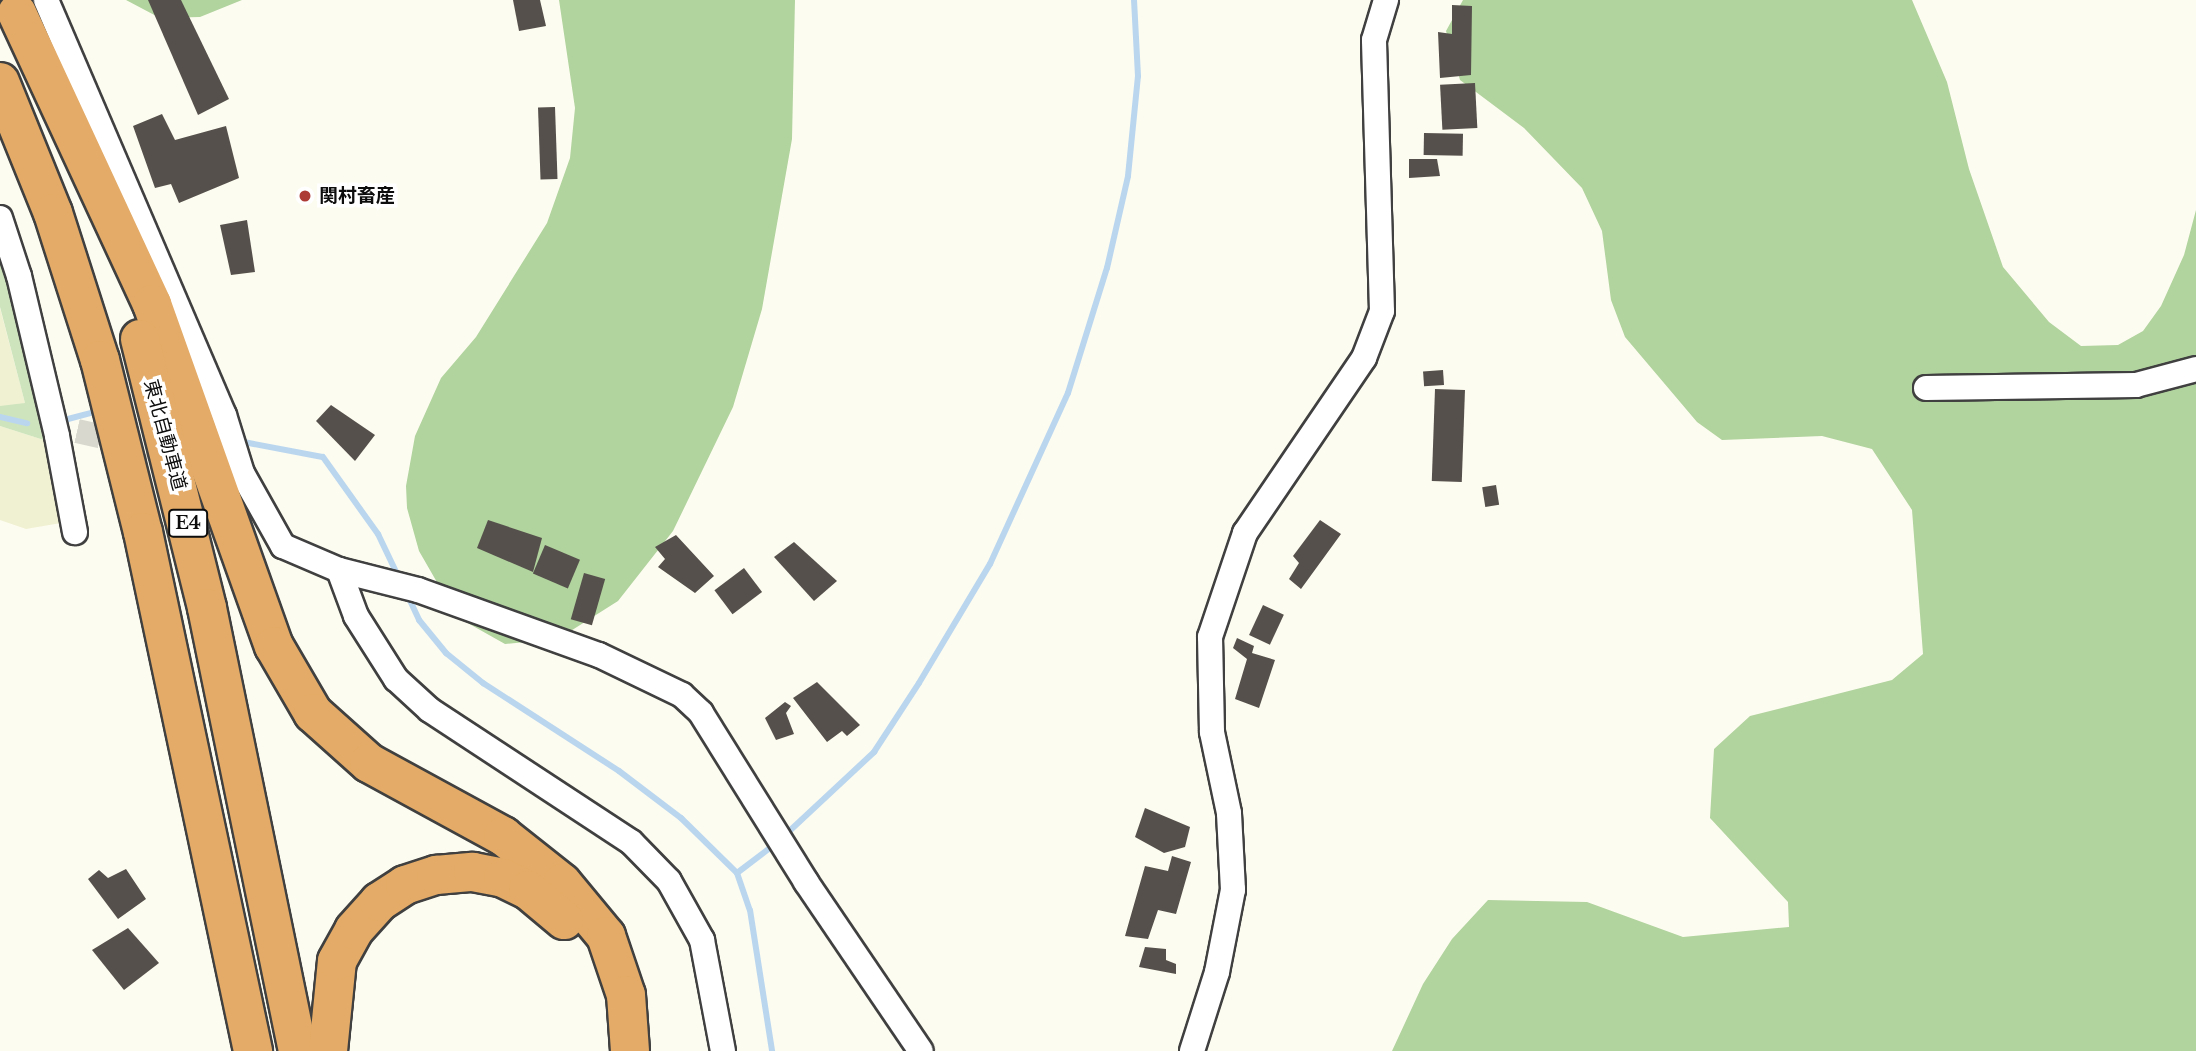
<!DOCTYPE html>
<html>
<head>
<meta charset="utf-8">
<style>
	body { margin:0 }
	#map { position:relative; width:2196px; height:1051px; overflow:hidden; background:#fdfcf0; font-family:"Libre Baskerville","Noto Sans JP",serif }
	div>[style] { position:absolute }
	.farmland>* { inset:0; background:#f0f1d2 }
	.green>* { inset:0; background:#cee4bd }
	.forest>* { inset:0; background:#b1d39e }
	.stream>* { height:6px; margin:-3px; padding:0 3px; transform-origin:3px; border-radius:3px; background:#bad6ef }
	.building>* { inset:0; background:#55504b; transform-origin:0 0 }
	.street-tunnel>* { height:24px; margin-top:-12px; transform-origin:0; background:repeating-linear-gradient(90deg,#d9d8ce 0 24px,transparent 0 36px) }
	.roads { filter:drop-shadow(2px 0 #404040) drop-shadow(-2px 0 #404040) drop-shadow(0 2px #404040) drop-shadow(0 -2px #404040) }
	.street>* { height:24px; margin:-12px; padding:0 12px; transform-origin:12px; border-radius:12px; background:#fff }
	.highway>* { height:38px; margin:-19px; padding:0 19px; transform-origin:19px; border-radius:19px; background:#e3ab67 }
	.dots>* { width:19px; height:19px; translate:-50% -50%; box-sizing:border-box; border:4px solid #fff; border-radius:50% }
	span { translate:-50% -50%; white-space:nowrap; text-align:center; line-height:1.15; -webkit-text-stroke:7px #fff; paint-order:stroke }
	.shield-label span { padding:2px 5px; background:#fff; border:2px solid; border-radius:5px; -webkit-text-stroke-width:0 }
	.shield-label { font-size:18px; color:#0d0d0d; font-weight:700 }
	.poi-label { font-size:19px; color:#0d0d0d; font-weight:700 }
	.left { translate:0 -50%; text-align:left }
	.street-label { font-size:19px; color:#0d0d0d }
</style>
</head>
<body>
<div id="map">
	<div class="farmland">
		<i style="clip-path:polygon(0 308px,25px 403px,8px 408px,0 406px)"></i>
		<i style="clip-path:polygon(0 426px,47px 441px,61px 523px,26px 529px,0 520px)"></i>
	</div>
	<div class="green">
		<i style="clip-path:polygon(0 246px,47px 441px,0 426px,0 406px,25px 403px,0 307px)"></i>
	</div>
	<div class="forest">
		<i style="clip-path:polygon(126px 0,242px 0,200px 17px,160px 18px)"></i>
		<i style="clip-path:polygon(559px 0,795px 0,792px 139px,762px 309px,733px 407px,673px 531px,618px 601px,558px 639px,505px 644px,457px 617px,419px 551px,407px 508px,406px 486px,415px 436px,441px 378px,476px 337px,547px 223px,570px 158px,575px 108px)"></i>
		<i style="clip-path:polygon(1463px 0,1912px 0,1947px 82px,1969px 169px,2003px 267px,2049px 322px,2081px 346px,2118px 345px,2143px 331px,2161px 306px,2184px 255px,2196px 210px,2196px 1051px,1392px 1051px,1423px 984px,1452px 939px,1488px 900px,1587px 902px,1683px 937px,1789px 927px,1788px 902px,1710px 818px,1714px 749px,1750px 716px,1892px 680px,1923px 654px,1912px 510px,1872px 449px,1822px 436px,1722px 440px,1697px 422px,1625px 337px,1611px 300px,1602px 231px,1582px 188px,1524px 128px,1460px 80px,1446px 31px)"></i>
	</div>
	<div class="stream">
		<i style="left:0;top:417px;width:28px;rotate:13deg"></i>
		<i style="left:68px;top:419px;width:23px;rotate:-15deg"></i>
		<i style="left:238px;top:441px;width:86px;rotate:10.7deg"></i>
		<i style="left:323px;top:457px;width:95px;rotate:54.5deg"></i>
		<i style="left:378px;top:534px;width:49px;rotate:64.5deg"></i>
		<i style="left:407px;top:594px;width:29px;rotate:65deg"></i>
		<i style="left:419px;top:620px;width:43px;rotate:50.7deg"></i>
		<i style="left:446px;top:653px;width:48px;rotate:39deg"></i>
		<i style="left:483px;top:683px;width:162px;rotate:32.9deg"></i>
		<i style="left:619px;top:771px;width:78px;rotate:37.2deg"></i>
		<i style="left:681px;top:818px;width:78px;rotate:44.5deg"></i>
		<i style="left:737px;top:873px;width:39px;rotate:71deg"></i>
		<i style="left:750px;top:910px;width:143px;rotate:81.1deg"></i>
		<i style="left:783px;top:837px;width:125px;rotate:-43deg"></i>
		<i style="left:874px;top:752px;width:82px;rotate:-56.9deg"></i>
		<i style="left:919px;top:683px;width:139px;rotate:-59.2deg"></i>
		<i style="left:990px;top:564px;width:188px;rotate:-65.5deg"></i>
		<i style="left:1068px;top:393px;width:131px;rotate:-72.7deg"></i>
		<i style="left:1107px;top:268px;width:94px;rotate:-77.1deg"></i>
		<i style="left:1128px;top:176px;width:100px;rotate:-84.3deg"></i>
		<i style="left:1138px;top:76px;width:76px;rotate:-93deg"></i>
		<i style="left:737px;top:873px;width:48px;rotate:-37.3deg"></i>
	</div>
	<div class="building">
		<i style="clip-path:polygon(148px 0,181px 0,229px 99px,198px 115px)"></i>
		<i style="clip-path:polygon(513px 0,540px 0,546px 26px,519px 31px)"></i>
		<i style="clip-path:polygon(1452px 5px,1472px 6px,1471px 75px,1440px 78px,1438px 32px,1452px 34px)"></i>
		<i style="left:1475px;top:83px;width:45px;height:35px;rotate:87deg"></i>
		<i style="left:555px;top:107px;width:72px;height:17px;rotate:88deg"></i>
		<i style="clip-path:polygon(162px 114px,175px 140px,226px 126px,239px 178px,179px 203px,171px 184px,155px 188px,133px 126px)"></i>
		<i style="left:1424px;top:133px;width:39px;height:22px;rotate:1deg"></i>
		<i style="clip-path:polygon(1409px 159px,1437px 159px,1440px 176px,1409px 178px)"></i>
		<i style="clip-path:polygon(247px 220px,255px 272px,231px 275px,220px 225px)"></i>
		<i style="left:1443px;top:370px;width:15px;height:20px;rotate:86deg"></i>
		<i style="left:1435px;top:389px;width:30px;height:92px;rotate:2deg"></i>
		<i style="clip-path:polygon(331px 405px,375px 435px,355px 461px,316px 421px)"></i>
		<i style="left:1496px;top:485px;width:20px;height:14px;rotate:81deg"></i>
		<i style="clip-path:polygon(488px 520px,542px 538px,533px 572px,477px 548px)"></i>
		<i style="clip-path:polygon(1320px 520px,1341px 534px,1301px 589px,1289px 579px,1299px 563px,1293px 556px)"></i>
		<i style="clip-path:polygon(676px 535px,714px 576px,695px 593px,658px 567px,665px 559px,655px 547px)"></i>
		<i style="clip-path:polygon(794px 542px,837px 581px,814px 601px,774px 557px)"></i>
		<i style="left:545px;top:545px;width:38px;height:31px;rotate:23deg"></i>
		<i style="left:744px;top:568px;width:30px;height:37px;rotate:53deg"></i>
		<i style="left:584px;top:573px;width:22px;height:48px;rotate:16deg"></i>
		<i style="left:1263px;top:605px;width:23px;height:33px;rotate:25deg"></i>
		<i style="clip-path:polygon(1237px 638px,1254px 646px,1252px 653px,1275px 660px,1259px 708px,1235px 699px,1247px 659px,1233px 648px)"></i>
		<i style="clip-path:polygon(817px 682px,860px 725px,847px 736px,842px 731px,827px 742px,793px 698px)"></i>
		<i style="clip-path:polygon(785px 702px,791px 706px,786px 713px,794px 734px,776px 740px,765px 718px)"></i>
		<i style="clip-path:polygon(1145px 808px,1190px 827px,1185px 847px,1164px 853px,1135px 837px)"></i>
		<i style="clip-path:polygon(1172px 856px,1191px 862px,1176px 914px,1158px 910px,1148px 939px,1125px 936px,1145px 866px,1168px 871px)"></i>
		<i style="clip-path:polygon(126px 869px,146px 899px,118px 919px,88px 879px,99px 870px,108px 878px)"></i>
		<i style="clip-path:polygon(128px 928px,159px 963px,124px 990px,92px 950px)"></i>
		<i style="clip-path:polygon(1145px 947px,1166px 949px,1166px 960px,1176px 964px,1176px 974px,1139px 967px)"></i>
	</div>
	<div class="street-tunnel">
		<i style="left:77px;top:431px;width:104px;rotate:12.8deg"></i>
	</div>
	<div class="roads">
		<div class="street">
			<i style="left:46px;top:0;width:452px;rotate:66.8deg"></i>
			<i style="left:224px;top:415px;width:61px;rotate:72.8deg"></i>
			<i style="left:242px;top:473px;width:84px;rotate:60.7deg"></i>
			<i style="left:283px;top:546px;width:61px;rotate:23.2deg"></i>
			<i style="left:339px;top:570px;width:81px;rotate:14.2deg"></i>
			<i style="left:418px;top:590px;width:192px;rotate:19.8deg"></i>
			<i style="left:599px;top:655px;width:92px;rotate:25.7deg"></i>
			<i style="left:682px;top:695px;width:26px;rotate:43deg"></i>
			<i style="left:701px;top:713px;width:199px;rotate:58.1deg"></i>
			<i style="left:806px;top:882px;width:204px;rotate:55.8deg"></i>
			<i style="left:0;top:218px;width:61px;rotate:71.9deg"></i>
			<i style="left:19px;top:276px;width:164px;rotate:76.6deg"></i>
			<i style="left:57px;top:436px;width:98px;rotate:79.4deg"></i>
			<i style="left:1926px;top:388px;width:210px;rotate:-0.8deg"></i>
			<i style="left:2136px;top:385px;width:62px;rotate:-14.9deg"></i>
			<i style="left:339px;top:570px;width:49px;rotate:69.7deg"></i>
			<i style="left:356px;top:616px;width:75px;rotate:57.6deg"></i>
			<i style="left:396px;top:679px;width:46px;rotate:42.4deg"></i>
			<i style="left:430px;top:710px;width:240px;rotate:33.3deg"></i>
			<i style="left:631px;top:842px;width:54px;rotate:45.7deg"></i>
			<i style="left:669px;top:881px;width:68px;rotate:60.8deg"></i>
			<i style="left:702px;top:940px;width:113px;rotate:79.3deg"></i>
			<i style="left:1192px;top:1051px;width:83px;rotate:-72.4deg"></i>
			<i style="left:1217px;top:972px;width:84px;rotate:-79deg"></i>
			<i style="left:1233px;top:890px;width:77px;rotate:-93deg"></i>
			<i style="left:1229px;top:813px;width:83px;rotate:-101.9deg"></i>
			<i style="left:1212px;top:732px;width:95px;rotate:-91.2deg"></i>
			<i style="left:1210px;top:637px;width:110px;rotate:-71.4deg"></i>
			<i style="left:1245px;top:533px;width:212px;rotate:-55.8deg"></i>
			<i style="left:1364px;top:358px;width:50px;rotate:-69deg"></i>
			<i style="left:1382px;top:311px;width:271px;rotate:-91.7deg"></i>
			<i style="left:1374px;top:40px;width:42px;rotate:-73.3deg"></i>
		</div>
		<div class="highway">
			<i style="left:17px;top:13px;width:321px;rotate:65.1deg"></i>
			<i style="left:152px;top:304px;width:363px;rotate:70.4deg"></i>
			<i style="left:274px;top:646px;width:78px;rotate:59.8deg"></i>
			<i style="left:313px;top:713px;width:75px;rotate:41.8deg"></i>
			<i style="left:369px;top:763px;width:153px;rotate:28.6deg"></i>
			<i style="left:503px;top:836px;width:75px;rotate:38.5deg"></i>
			<i style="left:562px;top:883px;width:69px;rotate:50.3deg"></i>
			<i style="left:606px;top:936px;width:62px;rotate:71.3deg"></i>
			<i style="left:626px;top:995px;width:56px;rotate:85.9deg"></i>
			<i style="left:0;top:82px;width:141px;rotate:68deg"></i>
			<i style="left:53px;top:213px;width:154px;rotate:72.3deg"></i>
			<i style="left:100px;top:360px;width:177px;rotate:76deg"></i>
			<i style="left:143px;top:532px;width:531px;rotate:78.03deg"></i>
			<i style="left:140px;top:339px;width:277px;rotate:76deg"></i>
			<i style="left:207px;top:608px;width:452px;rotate:78.4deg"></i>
			<i style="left:328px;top:1051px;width:90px;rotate:-84.3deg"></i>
			<i style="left:337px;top:961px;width:35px;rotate:-61deg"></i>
			<i style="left:354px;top:930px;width:38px;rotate:-48deg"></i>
			<i style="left:379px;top:902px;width:31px;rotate:-33deg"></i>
			<i style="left:405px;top:885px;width:33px;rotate:-18deg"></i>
			<i style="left:436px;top:875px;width:37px;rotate:-5deg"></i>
			<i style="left:473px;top:872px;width:31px;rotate:11deg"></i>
			<i style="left:503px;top:878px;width:28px;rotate:26deg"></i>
			<i style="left:528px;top:890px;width:47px;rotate:39.8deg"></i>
		</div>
	</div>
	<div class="dots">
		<i style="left:305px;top:196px;background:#ad3b35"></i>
	</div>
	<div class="shield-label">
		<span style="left:188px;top:523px">E4</span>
	</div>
	<div class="poi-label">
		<span class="left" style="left:319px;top:196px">関村畜産</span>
	</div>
	<div class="street-label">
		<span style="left:165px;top:435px;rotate:75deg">東北自動車道</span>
	</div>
</div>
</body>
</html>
